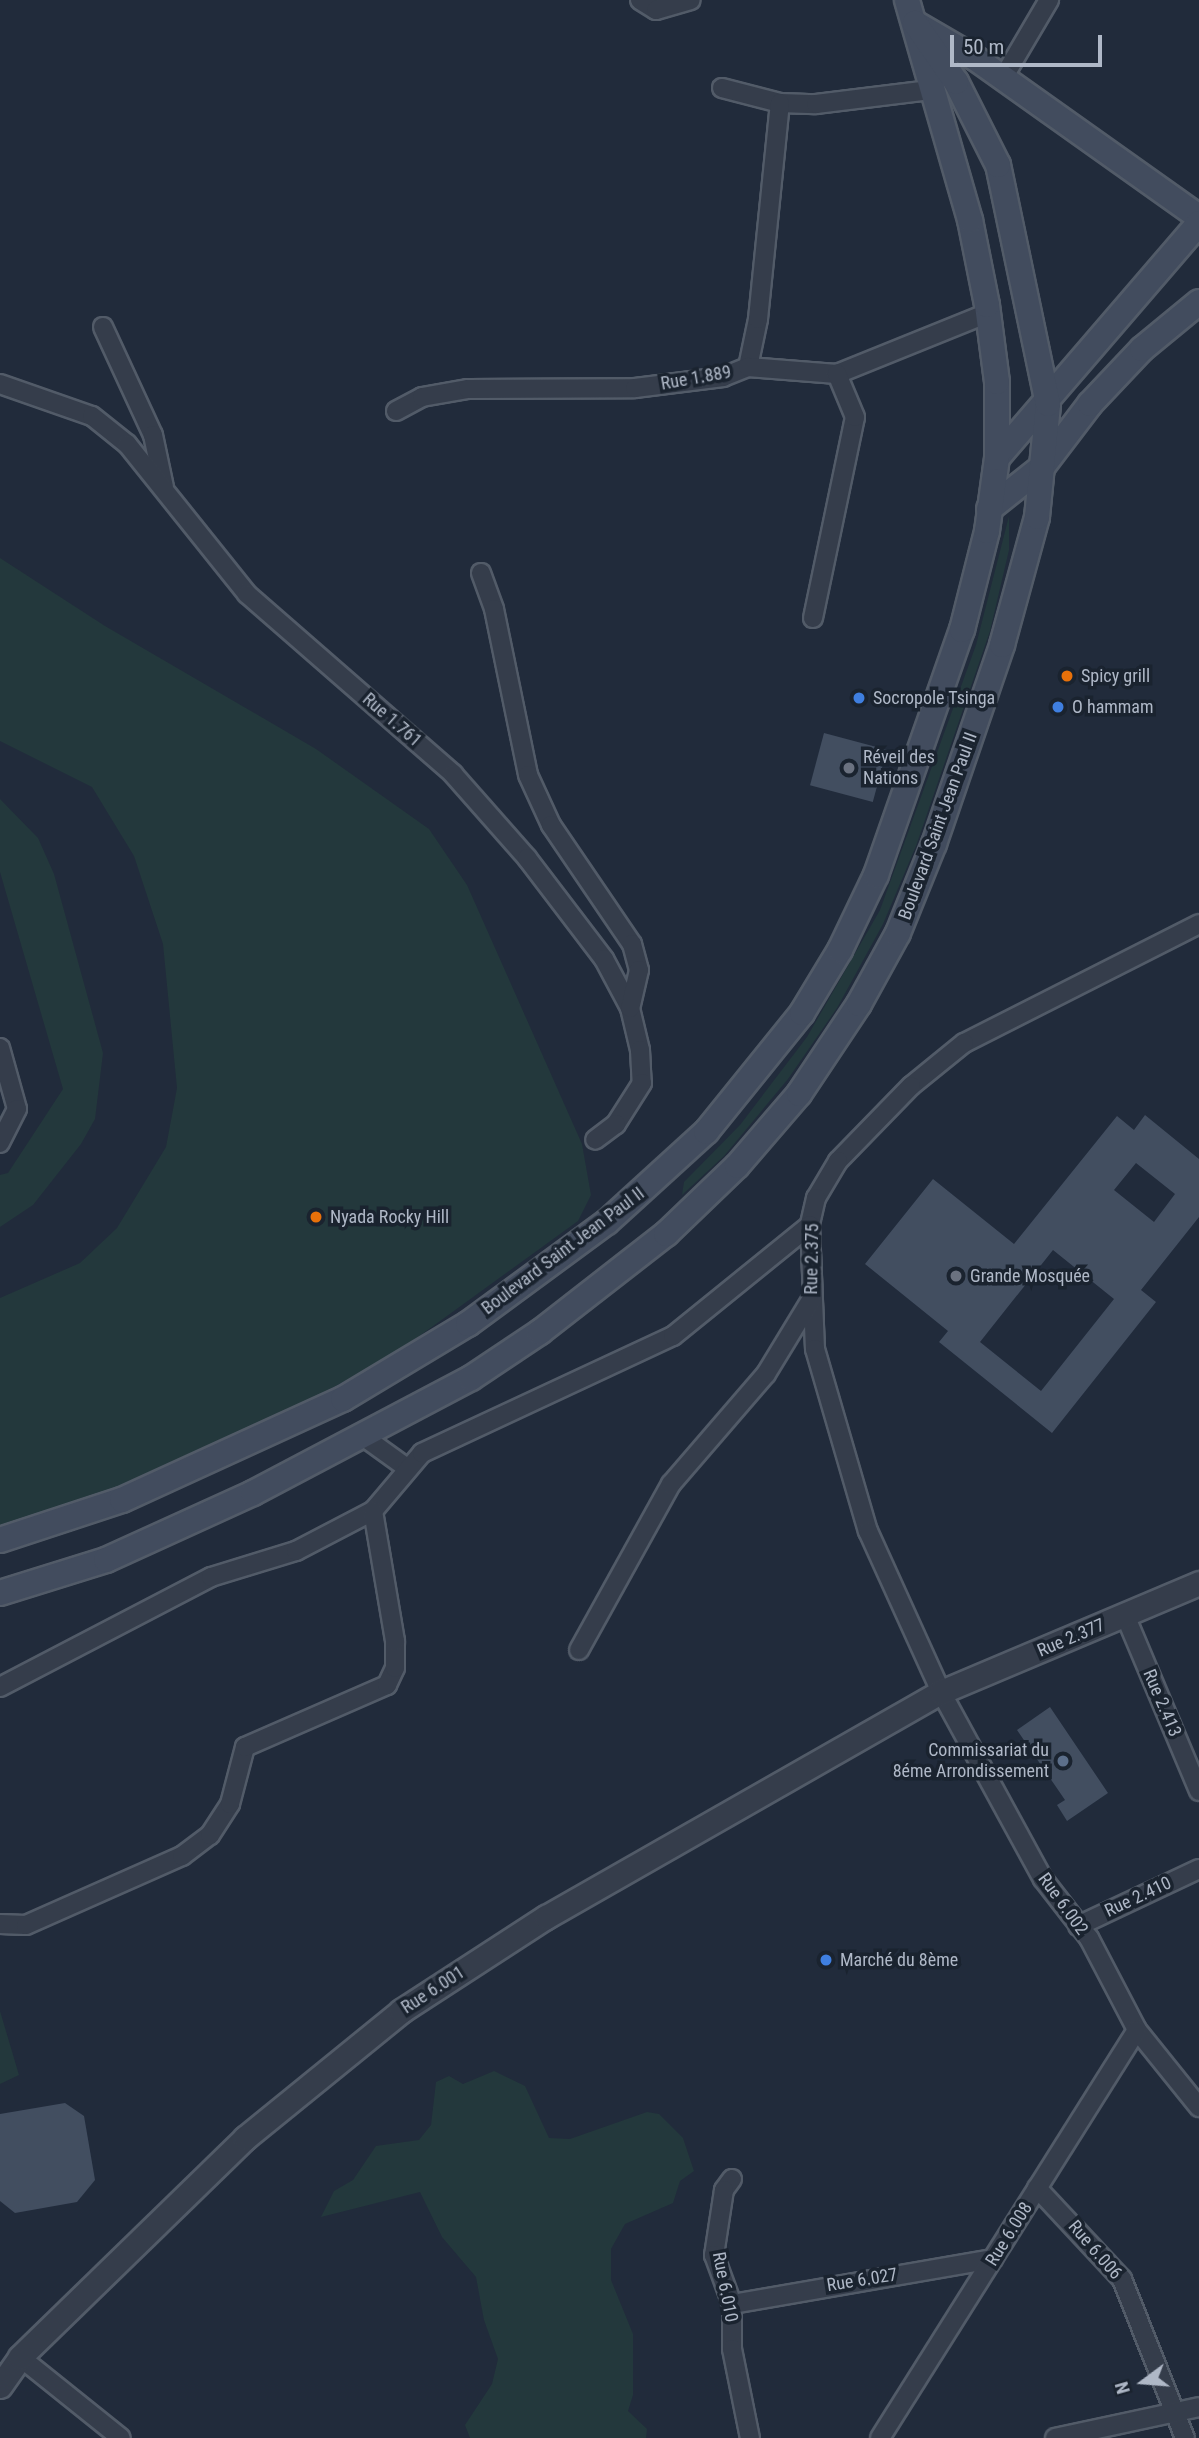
<!DOCTYPE html>
<html>
<head>
<meta charset="utf-8">
<style>
	body { margin:0 }
	#map { position:relative; width:1199px; height:2438px; overflow:hidden; background:#212b3b; font-family:"Roboto Condensed",sans-serif }
	div>[style] { position:absolute }
	.green>* { inset:0; background:#23383c }
	.building>* { inset:0; background:#424e60; transform-origin:0 0 }
	.roads { filter:drop-shadow(2px 0 #525b68) drop-shadow(-2px 0 #525b68) drop-shadow(0 2px #525b68) drop-shadow(0 -2px #525b68) }
	.minor>* { height:18px; margin:-9px; padding:0 9px; transform-origin:9px; border-radius:9px; background:#353d4b }
	.tertiary>* { height:23px; margin:-11.5px; padding:0 11.5px; transform-origin:11.5px; border-radius:11.5px; background:#353d4b }
	.secondary>* { height:24px; margin:-12px; padding:0 12px; transform-origin:12px; border-radius:12px; background:#424c5e }
	.dots>* { width:19px; height:19px; translate:-50% -50%; box-sizing:border-box; border:4px solid #1a232f; border-radius:50% }
	span { translate:-50% -50%; white-space:nowrap; text-align:center; line-height:1.15; -webkit-text-stroke:7px #1a232f; paint-order:stroke }
	.street-label { font-size:18px; color:#afb8c7 }
	.poi-label { font-size:18px; color:#afb8c7 }
	.left { translate:0 -50%; text-align:left }
	.right { translate:-100% -50%; text-align:right }
	.north { position:absolute; left:1108px; top:2347px; width:70px; height:70px; -webkit-text-stroke:5px #1a232f; paint-order:stroke; rotate:254deg; font-size:19px; font-weight:700; line-height:28px; text-align:center; color:#afb8c7 }
	.north::after { content:''; display:block; margin:auto; width:24px; height:32px; background:#afb8c7; clip-path:polygon(50% 0,100% 100%,50% 72%,0 100%) }
	.scale { position:absolute; left:950px; top:35px; width:152px; height:32px; box-sizing:border-box; border:4px solid #afb8c7; border-top:0; padding-left:9px; font-size:21px; line-height:24px; white-space:nowrap; color:#afb8c7; -webkit-text-stroke:5px #1a232f; paint-order:stroke }
</style>
</head>
<body>
<div id="map">
	<div class="green">
		<i style="clip-path:polygon(1009px 516px,1009px 550px,990px 631px,916px 846px,883px 924px,837px 1008px,788px 1079px,724px 1156px,682px 1195px,684px 1182px,740px 1125px,807px 1037px,880px 910px,976px 645px)"></i>
		<i style="clip-path:polygon(0 558px,105px 626px,316px 749px,429px 829px,467px 885px,582px 1144px,591px 1195px,578px 1221px,396px 1353px,314px 1398px,117px 1489px,0 1530px,0 1298px,80px 1263px,117px 1228px,166px 1147px,177px 1088px,163px 944px,134px 856px,92px 787px,0 741px)"></i>
		<i style="clip-path:polygon(0 799px,38px 838px,54px 874px,103px 1053px,95px 1119px,81px 1144px,33px 1205px,0 1227px,0 1175px,8px 1173px,63px 1089px,0 872px)"></i>
		<i style="clip-path:polygon(0 2011px,19px 2075px,0 2084px)"></i>
		<i style="clip-path:polygon(494px 2071px,525px 2086px,549px 2138px,570px 2139px,647px 2112px,659px 2114px,683px 2138px,694px 2171px,680px 2181px,673px 2203px,625px 2224px,611px 2249px,611px 2280px,633px 2334px,633px 2395px,628px 2411px,647px 2429px,646px 2438px,470px 2438px,465px 2425px,492px 2384px,498px 2359px,484px 2320px,476px 2277px,442px 2237px,420px 2192px,321px 2217px,334px 2191px,353px 2180px,376px 2146px,419px 2140px,431px 2125px,436px 2082px,449px 2076px,463px 2084px)"></i>
	</div>
	<div class="building">
		<i style="left:824px;top:733px;width:65px;height:54px;rotate:15deg"></i>
		<i style="clip-path:polygon(evenodd,1145px 1115px,1199px 1159px,1199px 1217px,1141px 1290px,1156px 1302px,1052px 1433px,939px 1342px,948px 1331px,865px 1264px,933px 1179px,1014px 1244px,1117px 1116px,1134px 1130px,1145px 1115px,1136px 1163px,1175px 1194px,1154px 1222px,1114px 1190px,1136px 1163px,1145px 1115px,1053px 1250px,1114px 1299px,1041px 1391px,980px 1342px,1053px 1250px)"></i>
		<i style="clip-path:polygon(1050px 1707px,1108px 1793px,1067px 1821px,1057px 1805px,1065px 1800px,1017px 1730px)"></i>
		<i style="clip-path:polygon(65px 2103px,84px 2116px,95px 2180px,77px 2202px,15px 2213px,0 2201px,0 2114px)"></i>
	</div>
	<div class="roads">
		<div class="minor">
			<i style="left:640px;top:0;width:19px;rotate:32deg"></i>
			<i style="left:656px;top:10px;width:36px;rotate:-16deg"></i>
			<i style="left:1003px;top:78px;width:91px;rotate:-59.5deg"></i>
			<i style="left:722px;top:88px;width:60px;rotate:14.5deg"></i>
			<i style="left:780px;top:103px;width:36px;rotate:2deg"></i>
			<i style="left:816px;top:104px;width:115px;rotate:-7deg"></i>
			<i style="left:103px;top:327px;width:119px;rotate:65.2deg"></i>
			<i style="left:153px;top:435px;width:53px;rotate:78.1deg"></i>
			<i style="left:748px;top:367px;width:49px;rotate:-78.2deg"></i>
			<i style="left:758px;top:319px;width:217px;rotate:-84.2deg"></i>
			<i style="left:0;top:384px;width:97px;rotate:19.2deg"></i>
			<i style="left:92px;top:416px;width:45px;rotate:38.7deg"></i>
			<i style="left:127px;top:444px;width:192px;rotate:51.3deg"></i>
			<i style="left:247px;top:594px;width:274px;rotate:41.1deg"></i>
			<i style="left:453px;top:774px;width:112px;rotate:48.6deg"></i>
			<i style="left:527px;top:858px;width:127px;rotate:52.7deg"></i>
			<i style="left:604px;top:959px;width:55px;rotate:62deg"></i>
			<i style="left:630px;top:1008px;width:43px;rotate:76.6deg"></i>
			<i style="left:640px;top:1050px;width:33px;rotate:87deg"></i>
			<i style="left:642px;top:1083px;width:49px;rotate:122.4deg"></i>
			<i style="left:616px;top:1124px;width:26px;rotate:143deg"></i>
			<i style="left:396px;top:411px;width:30px;rotate:-28deg"></i>
			<i style="left:422px;top:397px;width:47px;rotate:-9.9deg"></i>
			<i style="left:468px;top:389px;width:167px;rotate:-0.3deg"></i>
			<i style="left:635px;top:388px;width:89px;rotate:-7.1deg"></i>
			<i style="left:723px;top:377px;width:27px;rotate:-22deg"></i>
			<i style="left:748px;top:367px;width:89px;rotate:4.5deg"></i>
			<i style="left:837px;top:374px;width:163px;rotate:-22deg"></i>
			<i style="left:481px;top:573px;width:38px;rotate:70deg"></i>
			<i style="left:494px;top:609px;width:169px;rotate:78.4deg"></i>
			<i style="left:528px;top:775px;width:55px;rotate:65.3deg"></i>
			<i style="left:551px;top:825px;width:144px;rotate:55.8deg"></i>
			<i style="left:632px;top:944px;width:27px;rotate:75deg"></i>
			<i style="left:639px;top:970px;width:39px;rotate:103deg"></i>
			<i style="left:813px;top:618px;width:205px;rotate:-78.2deg"></i>
			<i style="left:855px;top:417px;width:47px;rotate:-112.7deg"></i>
			<i style="left:1199px;top:924px;width:263px;rotate:153.1deg"></i>
			<i style="left:964px;top:1043px;width:68px;rotate:140.9deg"></i>
			<i style="left:911px;top:1086px;width:105px;rotate:134.2deg"></i>
			<i style="left:838px;top:1161px;width:43px;rotate:120.7deg"></i>
			<i style="left:816px;top:1198px;width:28px;rotate:103deg"></i>
			<i style="left:810px;top:1225px;width:124px;rotate:87.7deg"></i>
			<i style="left:815px;top:1349px;width:190px;rotate:73.8deg"></i>
			<i style="left:868px;top:1531px;width:177px;rotate:65.6deg"></i>
			<i style="left:941px;top:1692px;width:213px;rotate:61.4deg"></i>
			<i style="left:1043px;top:1879px;width:75px;rotate:52.1deg"></i>
			<i style="left:1089px;top:1938px;width:104px;rotate:62.4deg"></i>
			<i style="left:1137px;top:2030px;width:99px;rotate:51.2deg"></i>
			<i style="left:0;top:1048px;width:63px;rotate:74.4deg"></i>
			<i style="left:17px;top:1109px;width:38px;rotate:117deg"></i>
			<i style="left:364px;top:1437px;width:53px;rotate:35.8deg"></i>
			<i style="left:1125px;top:1615px;width:191px;rotate:67.2deg"></i>
			<i style="left:579px;top:1650px;width:190px;rotate:-61deg"></i>
			<i style="left:671px;top:1484px;width:145px;rotate:-49.2deg"></i>
			<i style="left:766px;top:1374px;width:87px;rotate:-58.7deg"></i>
			<i style="left:0;top:1687px;width:238px;rotate:-27.5deg"></i>
			<i style="left:211px;top:1577px;width:89px;rotate:-17deg"></i>
			<i style="left:296px;top:1551px;width:87px;rotate:-27.5deg"></i>
			<i style="left:373px;top:1511px;width:76px;rotate:-49.8deg"></i>
			<i style="left:422px;top:1453px;width:277px;rotate:-25deg"></i>
			<i style="left:673px;top:1336px;width:176px;rotate:-39deg"></i>
			<i style="left:0;top:1924px;width:26px;rotate:2deg"></i>
			<i style="left:26px;top:1925px;width:171px;rotate:-23.9deg"></i>
			<i style="left:182px;top:1856px;width:35px;rotate:-37deg"></i>
			<i style="left:210px;top:1835px;width:37px;rotate:-57deg"></i>
			<i style="left:230px;top:1804px;width:59px;rotate:-75.3deg"></i>
			<i style="left:245px;top:1747px;width:155px;rotate:-23.6deg"></i>
			<i style="left:387px;top:1685px;width:19px;rotate:-65deg"></i>
			<i style="left:395px;top:1668px;width:27px;rotate:-90deg"></i>
			<i style="left:395px;top:1641px;width:132px;rotate:-99.6deg"></i>
			<i style="left:1078px;top:1926px;width:134px;rotate:-25.2deg"></i>
			<i style="left:732px;top:2179px;width:14px;rotate:126deg"></i>
			<i style="left:724px;top:2190px;width:66px;rotate:98.7deg"></i>
			<i style="left:714px;top:2255px;width:52px;rotate:69.8deg"></i>
			<i style="left:732px;top:2304px;width:45px;rotate:90deg"></i>
			<i style="left:732px;top:2349px;width:91px;rotate:78.6deg"></i>
			<i style="left:1037px;top:2188px;width:125px;rotate:47deg"></i>
			<i style="left:1122px;top:2279px;width:171px;rotate:68.4deg"></i>
			<i style="left:732px;top:2304px;width:265px;rotate:-9.8deg"></i>
			<i style="left:20px;top:2357px;width:129px;rotate:38.7deg"></i>
			<i style="left:880px;top:2438px;width:482px;rotate:-57.8deg"></i>
			<i style="left:1055px;top:2438px;width:147px;rotate:-12.1deg"></i>
		</div>
		<div class="tertiary">
			<i style="left:0;top:2386px;width:35px;rotate:-55deg"></i>
			<i style="left:20px;top:2357px;width:314px;rotate:-44.2deg"></i>
			<i style="left:245px;top:2138px;width:201px;rotate:-39.1deg"></i>
			<i style="left:401px;top:2011px;width:173px;rotate:-33deg"></i>
			<i style="left:546px;top:1917px;width:455px;rotate:-29.7deg"></i>
			<i style="left:941px;top:1692px;width:280px;rotate:-22.9deg"></i>
		</div>
		<div class="secondary">
			<i style="left:918px;top:25px;width:66px;rotate:30.1deg"></i>
			<i style="left:975px;top:58px;width:275px;rotate:35.4deg"></i>
			<i style="left:997px;top:458px;width:310px;rotate:-49.3deg"></i>
			<i style="left:989px;top:509px;width:69px;rotate:-38.5deg"></i>
			<i style="left:1043px;top:466px;width:78px;rotate:-52.8deg"></i>
			<i style="left:1090px;top:404px;width:76px;rotate:-46.6deg"></i>
			<i style="left:1142px;top:349px;width:74px;rotate:-39.5deg"></i>
			<i style="left:0;top:1540px;width:128px;rotate:-18.2deg"></i>
			<i style="left:122px;top:1500px;width:243px;rotate:-24.6deg"></i>
			<i style="left:343px;top:1399px;width:146px;rotate:-31deg"></i>
			<i style="left:468px;top:1324px;width:172px;rotate:-36.3deg"></i>
			<i style="left:607px;top:1222px;width:134px;rotate:-42.3deg"></i>
			<i style="left:706px;top:1132px;width:153px;rotate:-51.1deg"></i>
			<i style="left:802px;top:1013px;width:74px;rotate:-58.9deg"></i>
			<i style="left:840px;top:950px;width:83px;rotate:-64.4deg"></i>
			<i style="left:876px;top:875px;width:260px;rotate:-70.7deg"></i>
			<i style="left:962px;top:630px;width:102px;rotate:-75.8deg"></i>
			<i style="left:987px;top:531px;width:74px;rotate:-82.2deg"></i>
			<i style="left:997px;top:458px;width:76px;rotate:-90deg"></i>
			<i style="left:997px;top:382px;width:78px;rotate:-97.4deg"></i>
			<i style="left:987px;top:305px;width:87px;rotate:-101.3deg"></i>
			<i style="left:970px;top:220px;width:229px;rotate:-106deg"></i>
			<i style="left:0;top:1593px;width:111px;rotate:-17.3deg"></i>
			<i style="left:106px;top:1560px;width:162px;rotate:-24.5deg"></i>
			<i style="left:253px;top:1493px;width:246px;rotate:-27.8deg"></i>
			<i style="left:471px;top:1378px;width:83px;rotate:-33.7deg"></i>
			<i style="left:540px;top:1332px;width:160px;rotate:-37.9deg"></i>
			<i style="left:666px;top:1234px;width:98px;rotate:-43.8deg"></i>
			<i style="left:737px;top:1166px;width:95px;rotate:-49.3deg"></i>
			<i style="left:799px;top:1094px;width:108px;rotate:-56.3deg"></i>
			<i style="left:859px;top:1004px;width:81px;rotate:-61.2deg"></i>
			<i style="left:898px;top:933px;width:96px;rotate:-68deg"></i>
			<i style="left:934px;top:844px;width:210px;rotate:-71.1deg"></i>
			<i style="left:1002px;top:645px;width:133px;rotate:-74.7deg"></i>
			<i style="left:1037px;top:517px;width:114px;rotate:-84.4deg"></i>
			<i style="left:1048px;top:404px;width:244px;rotate:-101.8deg"></i>
			<i style="left:998px;top:165px;width:93px;rotate:-116.8deg"></i>
			<i style="left:956px;top:82px;width:72px;rotate:-124.8deg"></i>
		</div>
	</div>
	<div class="dots">
		<i style="left:1067px;top:676px;background:#e8710a"></i>
		<i style="left:859px;top:698px;background:#3f7fe0"></i>
		<i style="left:1058px;top:707px;background:#3f7fe0"></i>
		<i style="left:849px;top:768px;background:#6b7280"></i>
		<i style="left:316px;top:1217px;background:#e8710a"></i>
		<i style="left:956px;top:1276px;background:#6b7280"></i>
		<i style="left:1063px;top:1761px;background:#5c6f8a"></i>
		<i style="left:826px;top:1960px;background:#3f7fe0"></i>
	</div>
	<div class="street-label">
		<span style="left:696px;top:378px;rotate:-10deg">Rue 1.889</span>
		<span style="left:392px;top:720px;rotate:41deg">Rue 1.761</span>
		<span style="left:938px;top:826px;rotate:-70deg">Boulevard Saint Jean Paul II</span>
		<span style="left:563px;top:1251px;rotate:-37deg">Boulevard Saint Jean Paul II</span>
		<span style="left:812px;top:1259px;rotate:-89deg">Rue 2.375</span>
		<span style="left:1071px;top:1638px;rotate:-23deg">Rue 2.377</span>
		<span style="left:1162px;top:1703px;rotate:67deg">Rue 2.413</span>
		<span style="left:1138px;top:1897px;rotate:-25deg">Rue 2.410</span>
		<span style="left:1063px;top:1904px;rotate:54deg">Rue 6.002</span>
		<span style="left:433px;top:1990px;rotate:-33deg">Rue 6.001</span>
		<span style="left:1009px;top:2234px;rotate:-58deg">Rue 6.008</span>
		<span style="left:1095px;top:2250px;rotate:49deg">Rue 6.006</span>
		<span style="left:862px;top:2280px;rotate:-9deg">Rue 6.027</span>
		<span style="left:725px;top:2287px;rotate:79deg">Rue 6.010</span>
	</div>
	<div class="poi-label">
		<span class="left" style="left:1081px;top:676px">Spicy grill</span>
		<span class="left" style="left:873px;top:698px">Socropole Tsinga</span>
		<span class="left" style="left:1072px;top:707px">O hammam</span>
		<span class="left" style="left:863px;top:768px">Réveil des<br>Nations</span>
		<span class="left" style="left:330px;top:1217px">Nyada Rocky Hill</span>
		<span class="left" style="left:970px;top:1276px">Grande Mosquée</span>
		<span class="right" style="left:1049px;top:1761px">Commissariat du<br>8éme Arrondissement</span>
		<span class="left" style="left:840px;top:1960px">Marché du 8ème</span>
	</div>
	<div class="north">N</div>
	<div class="scale">50 m</div>
</div>
</body>
</html>
